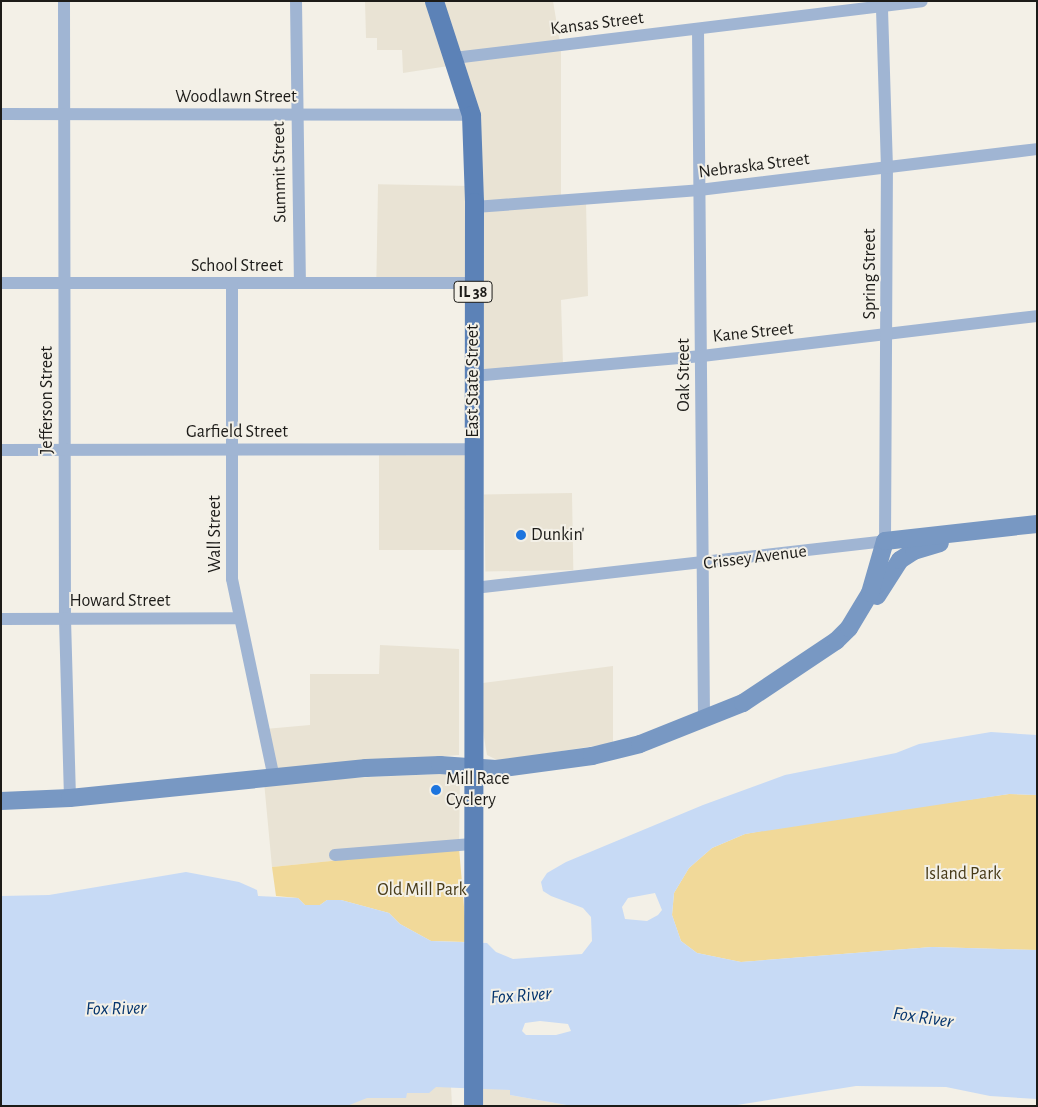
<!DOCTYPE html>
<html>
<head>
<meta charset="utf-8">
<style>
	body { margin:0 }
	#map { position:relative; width:1038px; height:1107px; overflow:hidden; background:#f3f0e7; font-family:"Alegreya Sans",sans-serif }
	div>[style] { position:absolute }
	.built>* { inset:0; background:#e9e3d4; transform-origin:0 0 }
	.green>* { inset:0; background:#f1d999 }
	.water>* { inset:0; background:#c7daf5 }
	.street>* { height:12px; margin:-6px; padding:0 6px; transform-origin:6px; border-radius:6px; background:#a0b5d3 }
	.secondary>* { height:18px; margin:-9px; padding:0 9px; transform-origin:9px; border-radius:9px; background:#7898c3 }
	.primary>* { height:19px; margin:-9.5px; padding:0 9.5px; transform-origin:9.5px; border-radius:9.5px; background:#5c82b7 }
	.dots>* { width:14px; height:14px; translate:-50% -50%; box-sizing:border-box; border:2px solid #f3f0e7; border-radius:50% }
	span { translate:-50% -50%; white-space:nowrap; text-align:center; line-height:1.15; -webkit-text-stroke:4px #f3f0e7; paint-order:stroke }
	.shield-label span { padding:1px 4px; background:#f3f0e7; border:1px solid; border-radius:4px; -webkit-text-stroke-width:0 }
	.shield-label { font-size:16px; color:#1c1b18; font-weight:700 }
	.street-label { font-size:18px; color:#1c1b18 }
	.poi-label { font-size:18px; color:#1c1b18 }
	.left { translate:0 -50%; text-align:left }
	.park-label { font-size:18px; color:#473a17 }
	.water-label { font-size:19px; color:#05356e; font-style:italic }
	.frame { position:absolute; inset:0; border:2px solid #1c1b18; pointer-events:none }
</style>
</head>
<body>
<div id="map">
	<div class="built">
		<i style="clip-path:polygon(365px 1px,433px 1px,455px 65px,403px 73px,402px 50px,377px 50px,377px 38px,366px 38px)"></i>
		<i style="clip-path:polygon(438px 1px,553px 1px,560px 43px,456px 55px)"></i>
		<i style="clip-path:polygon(561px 49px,561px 197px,586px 201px,588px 296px,561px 300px,563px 365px,475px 374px,477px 204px,457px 60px)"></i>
		<i style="left:472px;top:186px;width:95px;height:94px;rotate:91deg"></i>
		<i style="left:379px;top:451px;width:92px;height:99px"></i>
		<i style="left:572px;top:493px;width:77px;height:88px;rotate:89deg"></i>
		<i style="clip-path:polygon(380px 645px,459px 649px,459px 755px,274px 770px,265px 729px,310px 725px,310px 674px,379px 674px)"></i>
		<i style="clip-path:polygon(613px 666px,613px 743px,499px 761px,487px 755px,475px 684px)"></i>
		<i style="clip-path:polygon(460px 773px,459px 848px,272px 867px,264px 782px)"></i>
		<i style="clip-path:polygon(334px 1083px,451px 1086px,452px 1106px,330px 1106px)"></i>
		<i style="clip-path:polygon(476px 1087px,510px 1090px,510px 1095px,572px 1106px,476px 1106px)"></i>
	</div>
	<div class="green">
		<i style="clip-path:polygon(1009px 794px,1037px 795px,1037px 950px,932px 947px,741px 962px,697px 953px,681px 941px,672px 915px,674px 893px,689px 868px,712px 848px,745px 834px,809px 822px)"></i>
		<i style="clip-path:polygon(459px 848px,467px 942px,431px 941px,400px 924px,389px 913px,341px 900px,327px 900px,320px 905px,312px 906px,305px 905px,298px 898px,276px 896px,272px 867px)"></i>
	</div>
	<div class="water">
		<i style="clip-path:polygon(evenodd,991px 732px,1037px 735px,1037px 795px,1009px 794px,745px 834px,712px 848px,689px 868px,674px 893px,672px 915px,681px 941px,697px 953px,741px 962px,932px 947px,1037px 950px,1037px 1099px,990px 1096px,946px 1087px,856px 1086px,731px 1106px,572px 1106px,510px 1095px,510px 1090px,436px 1087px,429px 1093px,407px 1093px,406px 1098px,367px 1098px,347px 1106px,1px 1106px,1px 896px,49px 895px,186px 872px,239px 882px,257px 890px,258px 896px,298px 898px,305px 905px,320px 905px,327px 900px,341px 900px,389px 913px,400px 924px,431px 941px,487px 943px,496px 952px,513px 959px,582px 954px,592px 941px,591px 917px,583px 908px,551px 896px,543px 891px,541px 882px,547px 873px,566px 862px,703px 805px,785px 775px,896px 753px,919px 744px,991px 732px,655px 893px,662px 910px,658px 915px,647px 921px,625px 919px,622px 907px,628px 898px,655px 893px,991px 732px,540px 1021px,568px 1024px,571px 1031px,556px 1035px,526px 1035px,522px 1031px,525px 1023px,540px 1021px)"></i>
	</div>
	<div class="street">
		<i style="left:64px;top:1px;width:618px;rotate:89.91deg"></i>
		<i style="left:65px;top:619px;width:179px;rotate:88.4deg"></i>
		<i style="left:296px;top:1px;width:282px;rotate:89.2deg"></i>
		<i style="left:698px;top:29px;width:692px;rotate:89.5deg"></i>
		<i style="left:454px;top:58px;width:471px;rotate:-6.9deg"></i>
		<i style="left:1px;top:114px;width:470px;rotate:0.1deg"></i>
		<i style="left:475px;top:207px;width:225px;rotate:-4.3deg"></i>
		<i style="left:699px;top:190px;width:340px;rotate:-6.9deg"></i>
		<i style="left:1px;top:283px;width:472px"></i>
		<i style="left:232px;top:284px;width:295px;rotate:90deg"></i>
		<i style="left:232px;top:579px;width:204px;rotate:78.1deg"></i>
		<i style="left:473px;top:376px;width:230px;rotate:-5deg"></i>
		<i style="left:702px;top:356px;width:337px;rotate:-6.8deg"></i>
		<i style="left:1px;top:450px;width:472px;rotate:-0.1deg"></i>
		<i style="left:474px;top:588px;width:414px;rotate:-6.5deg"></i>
		<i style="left:885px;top:541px;width:373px;rotate:-89.7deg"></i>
		<i style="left:887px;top:168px;width:162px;rotate:-91.8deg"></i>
		<i style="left:1px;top:619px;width:238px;rotate:-0.2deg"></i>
		<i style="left:335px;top:855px;width:137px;rotate:-4.6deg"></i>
	</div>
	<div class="secondary">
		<i style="left:877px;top:596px;width:43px;rotate:-57.4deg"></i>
		<i style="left:900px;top:560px;width:17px;rotate:-33deg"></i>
		<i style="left:914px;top:551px;width:27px;rotate:-17deg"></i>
		<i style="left:1px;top:801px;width:69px;rotate:-2.5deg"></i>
		<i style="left:70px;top:798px;width:298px;rotate:-5.8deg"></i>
		<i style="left:366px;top:768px;width:74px;rotate:-2.3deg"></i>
		<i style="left:440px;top:765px;width:56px;rotate:4.1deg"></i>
		<i style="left:496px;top:769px;width:97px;rotate:-7.7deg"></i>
		<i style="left:592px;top:756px;width:49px;rotate:-14deg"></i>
		<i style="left:640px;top:744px;width:111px;rotate:-21.7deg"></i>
		<i style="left:743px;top:703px;width:112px;rotate:-33.7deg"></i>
		<i style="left:836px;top:641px;width:18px;rotate:-45deg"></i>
		<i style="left:849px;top:628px;width:41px;rotate:-59deg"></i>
		<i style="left:870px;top:593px;width:54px;rotate:-73.9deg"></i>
		<i style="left:885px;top:541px;width:153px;rotate:-6.4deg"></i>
	</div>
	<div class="primary">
		<i style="left:434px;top:1px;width:120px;rotate:72deg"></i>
		<i style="left:471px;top:115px;width:87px;rotate:88deg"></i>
		<i style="left:474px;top:202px;width:904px;rotate:90.06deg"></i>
	</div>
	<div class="dots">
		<i style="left:521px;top:535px;background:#1c74de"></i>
		<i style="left:436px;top:790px;background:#1c74de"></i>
	</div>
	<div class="shield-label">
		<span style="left:473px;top:292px">IL 38</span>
	</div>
	<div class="street-label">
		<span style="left:597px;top:24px;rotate:-7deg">Kansas Street</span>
		<span style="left:236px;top:97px">Woodlawn Street</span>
		<span style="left:754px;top:166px;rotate:-7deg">Nebraska Street</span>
		<span style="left:280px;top:172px;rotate:-91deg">Summit Street</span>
		<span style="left:237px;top:266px">School Street</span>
		<span style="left:870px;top:274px;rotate:-90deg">Spring Street</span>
		<span style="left:753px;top:333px;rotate:-6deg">Kane Street</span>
		<span style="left:684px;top:375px;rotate:-90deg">Oak Street</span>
		<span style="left:473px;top:381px;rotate:-90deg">East State Street</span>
		<span style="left:47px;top:400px;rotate:-90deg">Jefferson Street</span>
		<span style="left:237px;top:432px">Garfield Street</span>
		<span style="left:215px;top:534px;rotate:-90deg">Wall Street</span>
		<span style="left:755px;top:558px;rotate:-7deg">Crissey Avenue</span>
		<span style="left:120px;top:601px">Howard Street</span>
	</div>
	<div class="poi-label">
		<span class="left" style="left:531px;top:535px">Dunkin'</span>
		<span class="left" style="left:446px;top:790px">Mill Race<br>Cyclery</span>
	</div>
	<div class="park-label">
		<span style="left:963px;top:874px">Island Park</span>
		<span style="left:422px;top:890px">Old Mill Park</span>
	</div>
	<div class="water-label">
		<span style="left:521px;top:996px;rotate:-4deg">Fox River</span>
		<span style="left:116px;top:1009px;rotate:-1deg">Fox River</span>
		<span style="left:923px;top:1018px;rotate:8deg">Fox River</span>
	</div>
	<div class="frame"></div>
</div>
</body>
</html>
